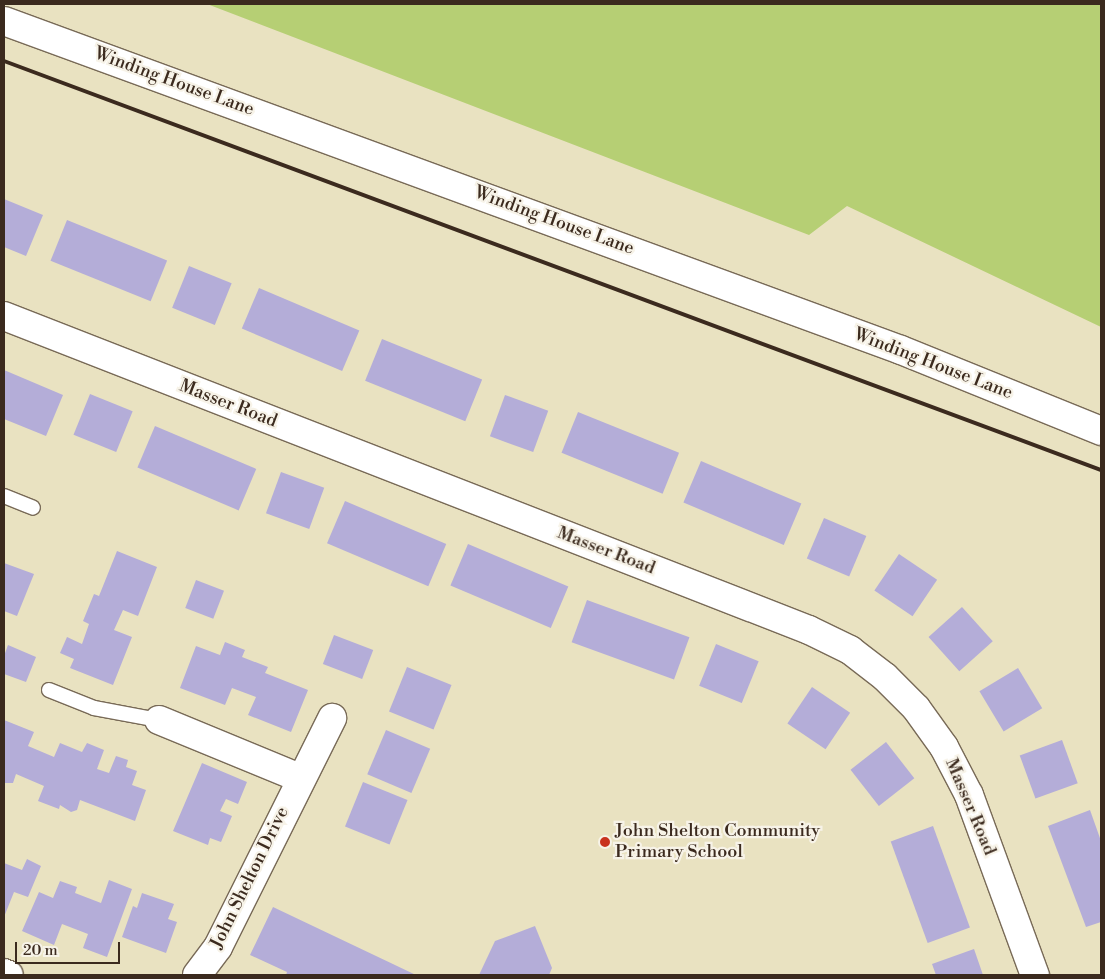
<!DOCTYPE html>
<html>
<head>
<meta charset="utf-8">
<style>
	body { margin:0 }
	#map { position:relative; width:1105px; height:979px; overflow:hidden; background:#e9e2c1; font-family:"Libre Bodoni",serif }
	div>[style] { position:absolute }
	.green>* { inset:0; background:#b6cf74 }
	.building>* { inset:0; background:#b4add8; transform-origin:0 0 }
	.roads { filter:drop-shadow(1px 0 #786a57) drop-shadow(-1px 0 #786a57) drop-shadow(0 1px #786a57) drop-shadow(0 -1px #786a57) }
	.service>* { height:14px; margin:-7px; padding:0 7px; transform-origin:7px; border-radius:7px; background:#fff }
	.minor>* { height:28px; margin:-14px; padding:0 14px; transform-origin:14px; border-radius:14px; background:#fff }
	.tertiary>* { height:28px; margin:-14px; padding:0 14px; transform-origin:14px; border-radius:14px; background:#fff }
	.rail>* { height:4px; margin:-2px; padding:0 2px; transform-origin:2px; border-radius:2px; background:#3b2a1e }
	.dots>* { width:14px; height:14px; translate:-50% -50%; box-sizing:border-box; border:2px solid #f7f3e8; border-radius:50% }
	span { translate:-50% -50%; white-space:nowrap; text-align:center; line-height:1.15; -webkit-text-stroke:4.5px #f7f3e8; paint-order:stroke }
	.street-label { font-size:18px; color:#3b2a1e }
	.poi-label { font-size:18px; color:#3b2a1e }
	.left { translate:0 -50%; text-align:left }
	.frame { position:absolute; inset:0; border:5px solid #3b2a1e; pointer-events:none }
	.scale { position:absolute; left:15px; top:942px; width:105px; height:22px; box-sizing:border-box; border:2px solid #3b2a1e; border-top:0; padding-left:6px; font-size:15px; line-height:18px; white-space:nowrap; color:#3b2a1e; -webkit-text-stroke:4px #f7f3e8; paint-order:stroke }
</style>
</head>
<body>
<div id="map">
	<div class="green">
		<i style="clip-path:polygon(207px 4px,1101px 4px,1101px 327px,847px 206px,809px 235px)"></i>
	</div>
	<div class="building">
		<i style="clip-path:polygon(4px 199px,43px 215px,26px 256px,4px 247px)"></i>
		<i style="left:67px;top:220px;width:108px;height:44px;rotate:22deg"></i>
		<i style="left:189px;top:266px;width:46px;height:45px;rotate:22deg"></i>
		<i style="left:259px;top:288px;width:109px;height:44px;rotate:23deg"></i>
		<i style="left:382px;top:339px;width:108px;height:45px;rotate:22deg"></i>
		<i style="clip-path:polygon(4px 370px,63px 395px,46px 436px,4px 419px)"></i>
		<i style="left:90px;top:394px;width:46px;height:44px;rotate:22deg"></i>
		<i style="left:505px;top:395px;width:46px;height:44px;rotate:20deg"></i>
		<i style="left:578px;top:412px;width:109px;height:44px;rotate:22deg"></i>
		<i style="left:155px;top:426px;width:110px;height:45px;rotate:23deg"></i>
		<i style="left:701px;top:461px;width:109px;height:45px;rotate:23deg"></i>
		<i style="left:281px;top:472px;width:46px;height:44px;rotate:20deg"></i>
		<i style="left:345px;top:501px;width:110px;height:46px;rotate:23deg"></i>
		<i style="left:824px;top:518px;width:46px;height:44px;rotate:23deg"></i>
		<i style="left:468px;top:544px;width:109px;height:45px;rotate:23deg"></i>
		<i style="clip-path:polygon(117px 551px,157px 567px,138px 616px,123px 610px,114px 630px,132px 637px,113px 685px,70px 668px,74px 659px,60px 653px,67px 637px,82px 644px,89px 624px,83px 621px,94px 594px,99px 596px)"></i>
		<i style="left:899px;top:554px;width:46px;height:44px;rotate:34deg"></i>
		<i style="clip-path:polygon(4px 563px,34px 574px,17px 616px,4px 611px)"></i>
		<i style="left:196px;top:580px;width:30px;height:30px;rotate:21deg"></i>
		<i style="left:587px;top:600px;width:109px;height:45px;rotate:20deg"></i>
		<i style="left:962px;top:607px;width:46px;height:45px;rotate:48deg"></i>
		<i style="left:334px;top:635px;width:42px;height:31px;rotate:21deg"></i>
		<i style="clip-path:polygon(225px 642px,245px 650px,242px 657px,268px 667px,265px 673px,308px 690px,291px 732px,248px 715px,256px 697px,232px 688px,225px 705px,180px 688px,196px 646px,220px 655px)"></i>
		<i style="left:716px;top:644px;width:46px;height:45px;rotate:22deg"></i>
		<i style="clip-path:polygon(8px 645px,36px 657px,26px 682px,4px 674px,4px 656px)"></i>
		<i style="left:407px;top:667px;width:48px;height:48px;rotate:22deg"></i>
		<i style="left:1018px;top:668px;width:47px;height:45px;rotate:59deg"></i>
		<i style="left:812px;top:687px;width:46px;height:44px;rotate:34deg"></i>
		<i style="clip-path:polygon(4px 720px,34px 732px,28px 746px,54px 757px,60px 743px,82px 752px,87px 743px,104px 750px,97px 769px,109px 773px,116px 756px,128px 760px,126px 767px,137px 771px,132px 785px,146px 790px,135px 821px,80px 800px,77px 810px,71px 812px,60px 805px,59px 809px,38px 801px,44px 786px,16px 774px,13px 783px,4px 783px)"></i>
		<i style="left:386px;top:730px;width:48px;height:48px;rotate:23deg"></i>
		<i style="left:1062px;top:740px;width:46px;height:45px;rotate:70deg"></i>
		<i style="left:886px;top:742px;width:46px;height:45px;rotate:52deg"></i>
		<i style="clip-path:polygon(202px 763px,247px 782px,238px 804px,226px 799px,220px 811px,232px 816px,221px 842px,210px 838px,208px 845px,173px 831px)"></i>
		<i style="left:363px;top:782px;width:48px;height:48px;rotate:22deg"></i>
		<i style="clip-path:polygon(1090px 810px,1101px 841px,1101px 922px,1086px 927px,1048px 826px)"></i>
		<i style="left:933px;top:826px;width:108px;height:45px;rotate:70deg"></i>
		<i style="clip-path:polygon(27px 859px,41px 866px,28px 897px,14px 892px,4px 917px,4px 863px,22px 870px)"></i>
		<i style="clip-path:polygon(109px 880px,132px 889px,107px 957px,83px 948px,88px 934px,62px 924px,54px 945px,22px 931px,39px 892px,53px 898px,60px 881px,77px 887px,75px 893px,101px 903px)"></i>
		<i style="clip-path:polygon(142px 893px,174px 904px,168px 919px,177px 922px,166px 953px,122px 937px,133px 906px,137px 908px)"></i>
		<i style="clip-path:polygon(273px 907px,416px 975px,286px 975px,287px 972px,250px 955px)"></i>
		<i style="clip-path:polygon(535px 926px,552px 968px,549px 975px,479px 975px,495px 941px)"></i>
		<i style="clip-path:polygon(974px 949px,983px 975px,936px 975px,932px 964px)"></i>
	</div>
	<div class="roads">
		<div class="service">
			<i style="left:4px;top:496px;width:31px;rotate:22deg"></i>
			<i style="left:49px;top:690px;width:48px;rotate:21.8deg"></i>
			<i style="left:94px;top:708px;width:66px;rotate:10.5deg"></i>
		</div>
		<div class="minor">
			<i style="left:4px;top:316px;width:864px;rotate:21.31deg"></i>
			<i style="left:809px;top:630px;width:46px;rotate:26deg"></i>
			<i style="left:850px;top:650px;width:44px;rotate:37.6deg"></i>
			<i style="left:885px;top:677px;width:44px;rotate:45deg"></i>
			<i style="left:916px;top:708px;width:48px;rotate:54.3deg"></i>
			<i style="left:944px;top:747px;width:54px;rotate:62.5deg"></i>
			<i style="left:969px;top:795px;width:192px;rotate:69.9deg"></i>
			<i style="left:159px;top:720px;width:152px;rotate:22.4deg"></i>
			<i style="left:4px;top:973px;width:5px;rotate:22deg"></i>
			<i style="left:197px;top:975px;width:35px;rotate:-53deg"></i>
			<i style="left:218px;top:947px;width:256px;rotate:-63.5deg"></i>
		</div>
		<div class="tertiary">
			<i style="left:4px;top:21px;width:955px;rotate:20.14deg"></i>
			<i style="left:901px;top:350px;width:216px;rotate:22deg"></i>
		</div>
	</div>
	<div class="rail">
		<i style="left:4px;top:61px;width:1171px;rotate:20.45deg"></i>
	</div>
	<div class="dots">
		<i style="left:605px;top:842px;background:#c8321e"></i>
	</div>
	<div class="street-label">
		<span style="left:174px;top:82px;rotate:20deg">Winding House Lane</span>
		<span style="left:554px;top:221px;rotate:20deg">Winding House Lane</span>
		<span style="left:933px;top:364px;rotate:21deg">Winding House Lane</span>
		<span style="left:228px;top:404px;rotate:21deg">Masser Road</span>
		<span style="left:606px;top:551px;rotate:21deg">Masser Road</span>
		<span style="left:970px;top:807px;rotate:67deg">Masser Road</span>
		<span style="left:250px;top:878px;rotate:-64deg">John Shelton Drive</span>
	</div>
	<div class="poi-label">
		<span class="left" style="left:615px;top:842px">John Shelton Community<br>Primary School</span>
	</div>
	<div class="frame"></div>
	<div class="scale">20 m</div>
</div>
</body>
</html>
